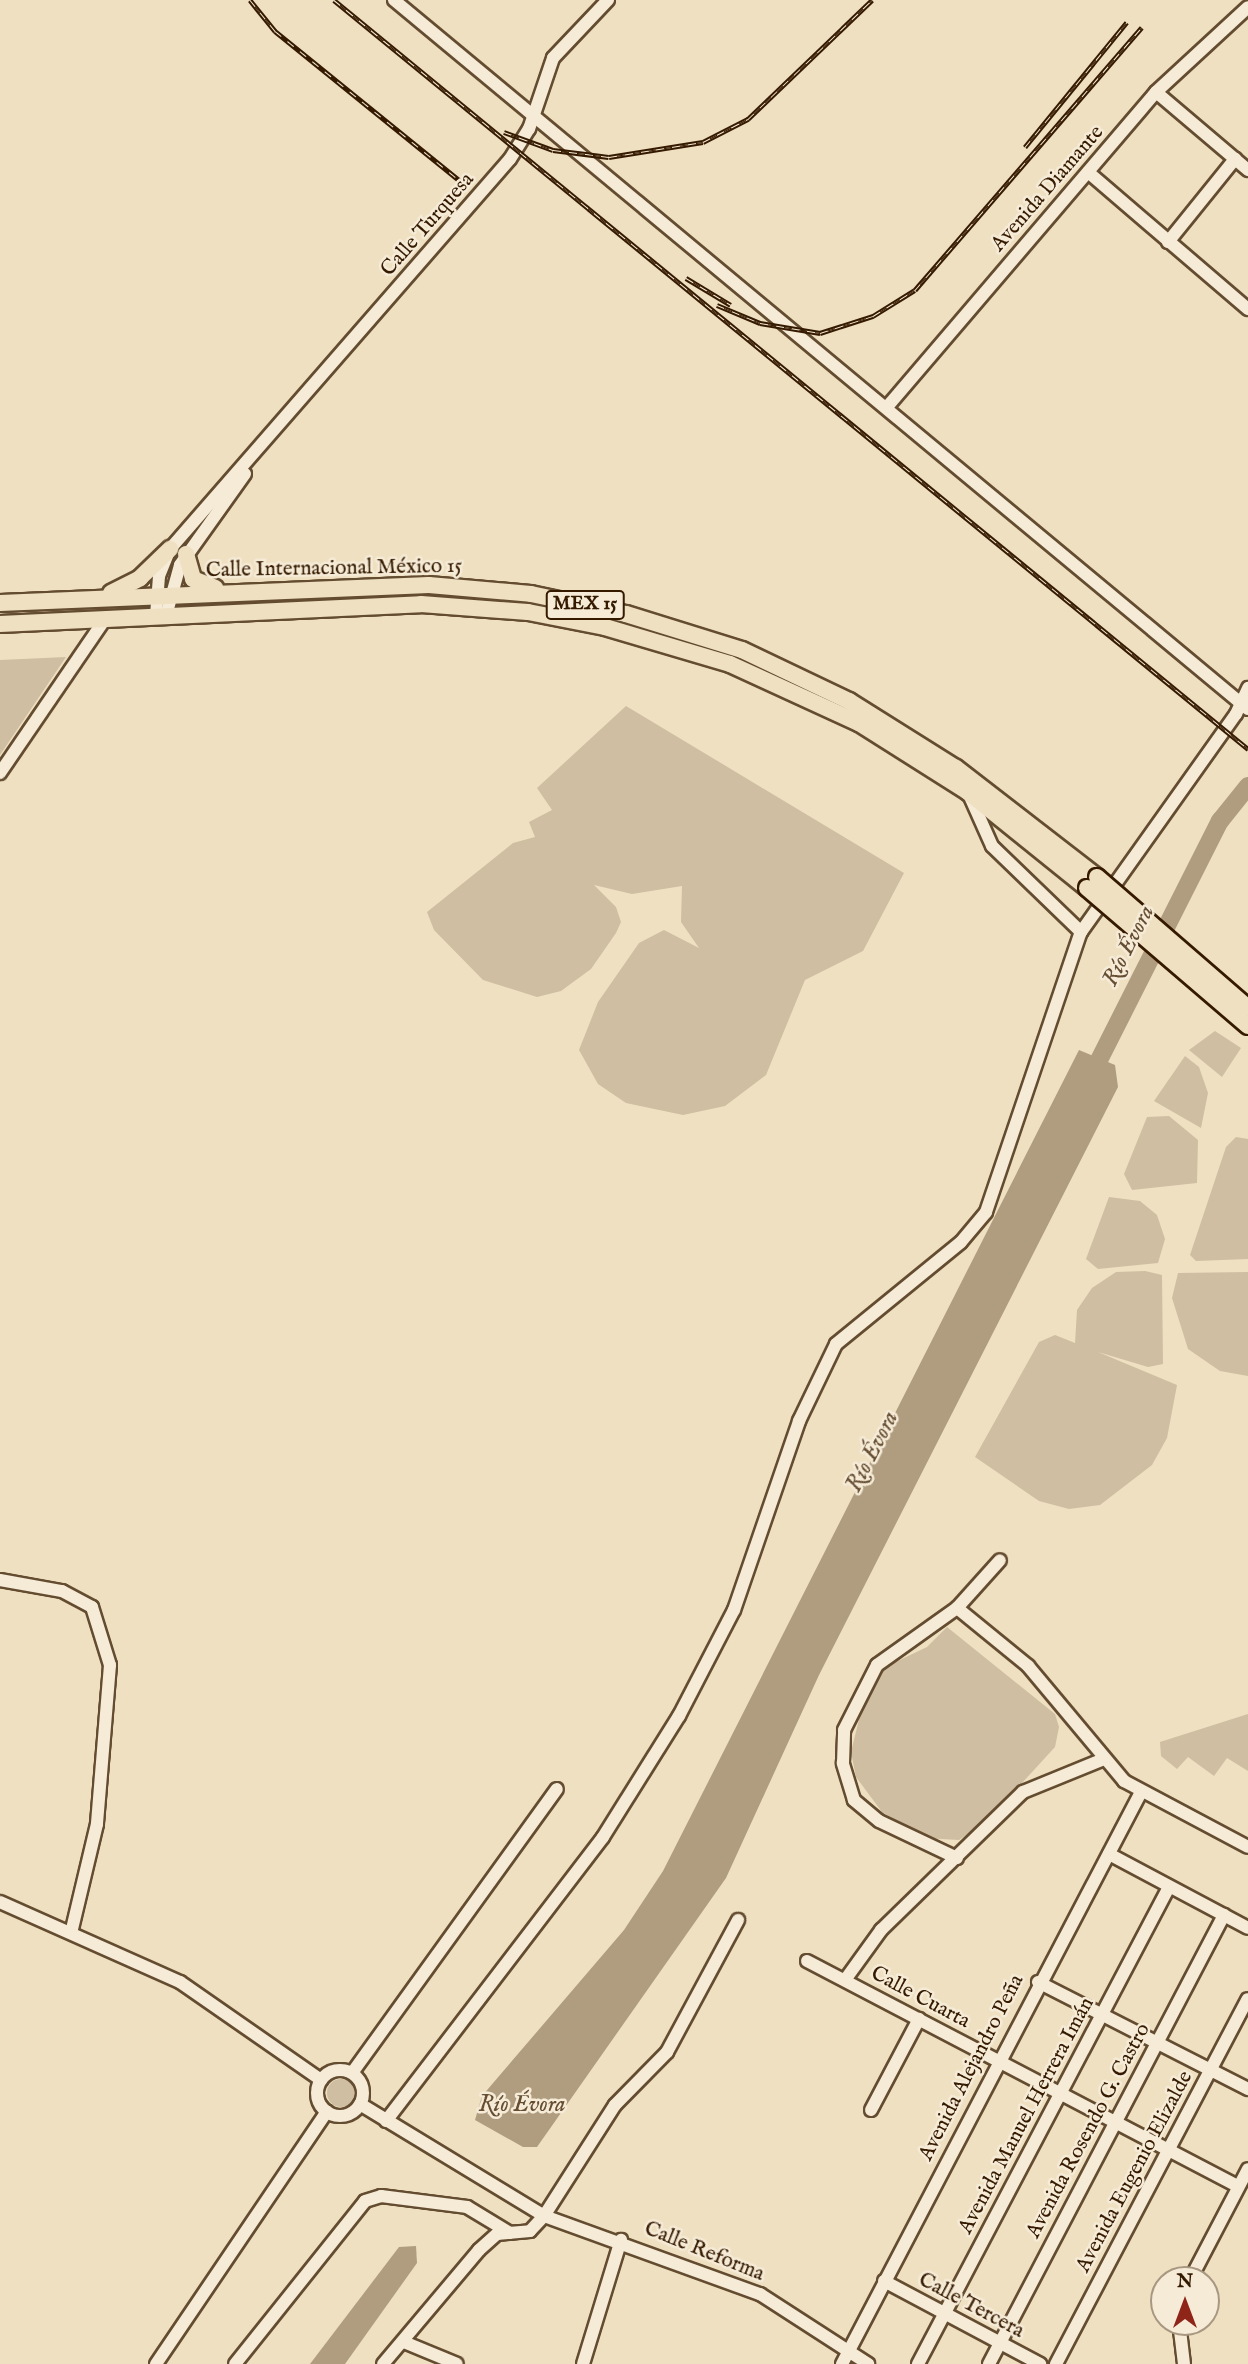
<!DOCTYPE html>
<html>
<head>
<meta charset="utf-8">
<style>
	body { margin:0 }
	#map { position:relative; width:1248px; height:2364px; overflow:hidden; background:#efe0c2; font-family:"IM FELL English",serif }
	div>[style] { position:absolute }
	.green>* { inset:0; background:#cfbea1 }
	.round { border-radius:50% }
	.water>* { inset:0; background:#b09d80 }
	.river>* { height:18px; margin:-9px; padding:0 9px; transform-origin:9px; border-radius:9px; background:#b09d80 }
	.roads { filter:drop-shadow(2px 0 #644c30) drop-shadow(-2px 0 #644c30) drop-shadow(0 2px #644c30) drop-shadow(0 -2px #644c30) }
	.minor>* { height:12px; margin:-6px; padding:0 6px; transform-origin:6px; border-radius:6px; background:#f5ebd7 }
	.minor>.ring { margin:-6px; padding:0; box-sizing:content-box; background:none; border:12px solid #f5ebd7; border-radius:50% }
	.major>* { height:16px; margin:-8px; padding:0 8px; transform-origin:8px; border-radius:8px; background:#efe0c2 }
	.rail>* { height:5px; margin-top:-2.5px; transform-origin:0; background:repeating-linear-gradient(90deg,#f5ebd7 0 8px,#351a00 0 16px); box-sizing:border-box; border-block:2px solid #351a00 }
	.bridges { filter:drop-shadow(2px 0 #351a00) drop-shadow(-2px 0 #351a00) drop-shadow(0 2px #351a00) drop-shadow(0 -2px #351a00) }
	.major-bridge>* { height:16px; margin:-8px; padding:0 8px; transform-origin:8px; border-radius:8px; background:#efe0c2 }
	span { translate:-50% -50%; white-space:nowrap; text-align:center; line-height:1.15; -webkit-text-stroke:5px #f5ebd7; paint-order:stroke }
	.shield-label span { padding:2px 5px; background:#f5ebd7; border:2px solid; border-radius:5px; -webkit-text-stroke-width:0 }
	.shield-label { font-size:19px; color:#351a00; font-weight:700 }
	.street-label { font-size:21px; color:#351a00 }
	.water-label { font-size:23px; color:#664e33; font-style:italic }
	.north { position:absolute; left:1150px; top:2266px; width:70px; height:70px; box-sizing:border-box; background:#f5ebd7; border:2px solid #a89781; border-radius:50%; rotate:0deg; font-size:19px; font-weight:700; line-height:28px; text-align:center; color:#351a00 }
	.north::after { content:''; display:block; margin:auto; width:24px; height:32px; background:#8f2418; clip-path:polygon(50% 0,100% 100%,50% 72%,0 100%) }
</style>
</head>
<body>
<div id="map">
	<div class="green">
		<i style="clip-path:polygon(66px 657px,0 755px,0 660px)"></i>
		<i style="clip-path:polygon(626px 706px,904px 873px,863px 951px,805px 980px,766px 1075px,725px 1106px,683px 1115px,626px 1103px,598px 1084px,579px 1050px,598px 1002px,639px 943px,664px 930px,699px 948px,681px 922px,682px 886px,632px 894px,594px 885px,616px 907px,621px 922px,616px 933px,591px 969px,561px 991px,537px 997px,483px 980px,434px 930px,427px 912px,513px 843px,535px 837px,529px 822px,552px 810px,537px 788px)"></i>
		<i style="clip-path:polygon(1215px 1031px,1241px 1048px,1222px 1077px,1189px 1050px)"></i>
		<i style="clip-path:polygon(1185px 1056px,1199px 1067px,1208px 1093px,1201px 1128px,1154px 1101px)"></i>
		<i style="clip-path:polygon(1169px 1116px,1198px 1140px,1197px 1183px,1132px 1190px,1124px 1174px,1147px 1117px)"></i>
		<i style="clip-path:polygon(1236px 1137px,1248px 1139px,1248px 1259px,1196px 1261px,1190px 1255px,1226px 1147px)"></i>
		<i style="clip-path:polygon(1109px 1197px,1140px 1201px,1157px 1215px,1165px 1239px,1158px 1263px,1098px 1269px,1086px 1259px)"></i>
		<i style="clip-path:polygon(1145px 1271px,1162px 1275px,1163px 1364px,1148px 1367px,1098px 1352px,1177px 1385px,1167px 1438px,1152px 1465px,1100px 1505px,1069px 1509px,1039px 1501px,975px 1457px,1039px 1342px,1055px 1335px,1075px 1343px,1077px 1310px,1092px 1288px,1116px 1272px)"></i>
		<i style="clip-path:polygon(1248px 1272px,1248px 1376px,1220px 1371px,1188px 1349px,1172px 1298px,1178px 1273px)"></i>
		<i style="clip-path:polygon(947px 1627px,1055px 1714px,1059px 1727px,1055px 1747px,990px 1818px,959px 1840px,924px 1838px,882px 1812px,856px 1777px,851px 1752px,867px 1687px,883px 1668px,927px 1647px)"></i>
		<i style="clip-path:polygon(1248px 1714px,1248px 1771px,1227px 1758px,1214px 1776px,1188px 1757px,1177px 1769px,1161px 1756px,1160px 1742px)"></i>
		<i class="round" style="left:327px;top:2079px;width:28px;height:28px"></i>
	</div>
	<div class="water">
		<i style="clip-path:polygon(1079px 1050px,1115px 1065px,1118px 1087px,819px 1675px,726px 1878px,537px 2147px,523px 2147px,475px 2120px,482px 2096px,624px 1930px,663px 1871px)"></i>
		<i style="clip-path:polygon(416px 2246px,417px 2263px,345px 2364px,310px 2364px,399px 2247px)"></i>
	</div>
	<div class="river">
		<i style="left:1092px;top:1074px;width:284px;rotate:-63.2deg"></i>
		<i style="left:1220px;top:821px;width:45px;rotate:-51.3deg"></i>
	</div>
	<div class="roads">
		<div class="minor">
			<i style="left:394px;top:0;width:1110px;rotate:39.7deg"></i>
			<i style="left:1156px;top:92px;width:121px;rotate:40.3deg"></i>
			<i style="left:1088px;top:172px;width:211px;rotate:40.6deg"></i>
			<i style="left:1168px;top:242px;width:107px;rotate:-51.1deg"></i>
			<i style="left:887px;top:407px;width:414px;rotate:-49.5deg"></i>
			<i style="left:1156px;top:92px;width:125px;rotate:-42.7deg"></i>
			<i style="left:156px;top:616px;width:40px;rotate:-85.7deg"></i>
			<i style="left:159px;top:576px;width:29px;rotate:-68deg"></i>
			<i style="left:170px;top:549px;width:517px;rotate:-48.92deg"></i>
			<i style="left:510px;top:159px;width:36px;rotate:-58deg"></i>
			<i style="left:529px;top:129px;width:75px;rotate:-71.3deg"></i>
			<i style="left:553px;top:58px;width:80px;rotate:-46.5deg"></i>
			<i style="left:166px;top:616px;width:53px;rotate:-74.6deg"></i>
			<i style="left:180px;top:565px;width:112px;rotate:-54.5deg"></i>
			<i style="left:0;top:773px;width:186px;rotate:-55.7deg"></i>
			<i style="left:968px;top:792px;width:59px;rotate:66deg"></i>
			<i style="left:992px;top:846px;width:124px;rotate:44deg"></i>
			<i style="left:0;top:1580px;width:63px;rotate:10.1deg"></i>
			<i style="left:62px;top:1591px;width:34px;rotate:28deg"></i>
			<i style="left:92px;top:1607px;width:61px;rotate:72.8deg"></i>
			<i style="left:110px;top:1665px;width:160px;rotate:94.7deg"></i>
			<i style="left:97px;top:1824px;width:108px;rotate:103.4deg"></i>
			<i style="left:957px;top:1608px;width:92px;rotate:39.2deg"></i>
			<i style="left:1028px;top:1666px;width:150px;rotate:50.1deg"></i>
			<i style="left:1124px;top:1781px;width:140px;rotate:28deg"></i>
			<i style="left:1109px;top:1854px;width:157px;rotate:28deg"></i>
			<i style="left:957px;top:1858px;width:86px;rotate:-154.6deg"></i>
			<i style="left:879px;top:1821px;width:33px;rotate:-140deg"></i>
			<i style="left:854px;top:1800px;width:39px;rotate:-107deg"></i>
			<i style="left:843px;top:1763px;width:33px;rotate:-88deg"></i>
			<i style="left:844px;top:1730px;width:73px;rotate:-63.1deg"></i>
			<i style="left:877px;top:1665px;width:98px;rotate:-35.5deg"></i>
			<i style="left:957px;top:1608px;width:64px;rotate:-48.1deg"></i>
			<i style="left:0;top:1902px;width:197px;rotate:24deg"></i>
			<i style="left:180px;top:1982px;width:172px;rotate:34.8deg"></i>
			<i style="left:807px;top:1961px;width:486px;rotate:27.6deg"></i>
			<i style="left:845px;top:1980px;width:62px;rotate:-54.2deg"></i>
			<i style="left:881px;top:1930px;width:198px;rotate:-44.2deg"></i>
			<i style="left:1023px;top:1792px;width:87px;rotate:-22.2deg"></i>
			<i style="left:1038px;top:1982px;width:236px;rotate:27deg"></i>
			<i class="ring" style="left:317px;top:2070px;width:34px;height:34px"></i>
			<i style="left:352px;top:2073px;width:350px;rotate:-54.2deg"></i>
			<i style="left:360px;top:2104px;width:215px;rotate:31.3deg"></i>
			<i style="left:544px;top:2216px;width:230px;rotate:19.9deg"></i>
			<i style="left:760px;top:2294px;width:129px;rotate:32.9deg"></i>
			<i style="left:871px;top:2110px;width:103px;rotate:-62.2deg"></i>
			<i style="left:386px;top:2121px;width:357px;rotate:-52.6deg"></i>
			<i style="left:603px;top:1837px;width:143px;rotate:-57.9deg"></i>
			<i style="left:679px;top:1716px;width:119px;rotate:-62.6deg"></i>
			<i style="left:734px;top:1610px;width:200px;rotate:-71deg"></i>
			<i style="left:799px;top:1421px;width:85px;rotate:-64.3deg"></i>
			<i style="left:836px;top:1344px;width:161px;rotate:-39.2deg"></i>
			<i style="left:961px;top:1242px;width:39px;rotate:-50deg"></i>
			<i style="left:986px;top:1212px;width:296px;rotate:-71.3deg"></i>
			<i style="left:1081px;top:932px;width:267px;rotate:-54.6deg"></i>
			<i style="left:1236px;top:714px;width:29px;rotate:-65deg"></i>
			<i style="left:1190px;top:2280px;width:125px;rotate:-62.4deg"></i>
			<i style="left:884px;top:2281px;width:177px;rotate:28deg"></i>
			<i style="left:1179px;top:2322px;width:42px;rotate:83.2deg"></i>
			<i style="left:404px;top:2342px;width:57px;rotate:22.5deg"></i>
			<i style="left:156px;top:2364px;width:305px;rotate:-55.9deg"></i>
			<i style="left:235px;top:2364px;width:208px;rotate:-51.4deg"></i>
			<i style="left:365px;top:2201px;width:17px;rotate:-17deg"></i>
			<i style="left:381px;top:2196px;width:87px;rotate:7.3deg"></i>
			<i style="left:467px;top:2207px;width:50px;rotate:31.2deg"></i>
			<i style="left:383px;top:2364px;width:149px;rotate:-49.9deg"></i>
			<i style="left:479px;top:2250px;width:24px;rotate:-42deg"></i>
			<i style="left:497px;top:2234px;width:33px;rotate:-5deg"></i>
			<i style="left:530px;top:2231px;width:21px;rotate:-47deg"></i>
			<i style="left:544px;top:2216px;width:132px;rotate:-57.4deg"></i>
			<i style="left:615px;top:2105px;width:74px;rotate:-45.5deg"></i>
			<i style="left:667px;top:2052px;width:150px;rotate:-61.7deg"></i>
			<i style="left:583px;top:2364px;width:130px;rotate:-73deg"></i>
			<i style="left:842px;top:2364px;width:645px;rotate:-62.4deg"></i>
			<i style="left:918px;top:2364px;width:539px;rotate:-62.25deg"></i>
			<i style="left:989px;top:2364px;width:507px;rotate:-62.37deg"></i>
			<i style="left:1056px;top:2364px;width:412px;rotate:-62.3deg"></i>
		</div>
		<div class="major">
			<i style="left:186px;top:554px;width:26px;rotate:74deg"></i>
			<i style="left:193px;top:579px;width:24px;rotate:22deg"></i>
			<i style="left:111px;top:593px;width:33px;rotate:-27deg"></i>
			<i style="left:140px;top:578px;width:42px;rotate:-44deg"></i>
			<i style="left:0;top:603px;width:429px;rotate:-2.4deg"></i>
			<i style="left:429px;top:585px;width:102px;rotate:5deg"></i>
			<i style="left:531px;top:594px;width:97px;rotate:11.9deg"></i>
			<i style="left:626px;top:614px;width:121px;rotate:17.2deg"></i>
			<i style="left:742px;top:650px;width:119px;rotate:25.5deg"></i>
			<i style="left:849px;top:701px;width:126px;rotate:32.1deg"></i>
			<i style="left:956px;top:768px;width:178px;rotate:37.7deg"></i>
			<i style="left:0;top:624px;width:421px;rotate:-2.7deg"></i>
			<i style="left:421px;top:604px;width:107px;rotate:4.3deg"></i>
			<i style="left:528px;top:612px;width:78px;rotate:11deg"></i>
			<i style="left:605px;top:627px;width:130px;rotate:16.5deg"></i>
			<i style="left:730px;top:664px;width:142px;rotate:24.6deg"></i>
			<i style="left:859px;top:723px;width:129px;rotate:32.3deg"></i>
			<i style="left:968px;top:792px;width:153px;rotate:38.9deg"></i>
		</div>
	</div>
	<div class="rail">
		<i style="left:250px;top:0;width:40px;rotate:51deg"></i>
		<i style="left:275px;top:31px;width:242px;rotate:39deg"></i>
		<i style="left:334px;top:0;width:1182px;rotate:39.33deg"></i>
		<i style="left:504px;top:132px;width:52px;rotate:20.2deg"></i>
		<i style="left:553px;top:150px;width:56px;rotate:7.1deg"></i>
		<i style="left:609px;top:157px;width:95px;rotate:-9.1deg"></i>
		<i style="left:703px;top:142px;width:51px;rotate:-27.1deg"></i>
		<i style="left:748px;top:119px;width:172px;rotate:-43.8deg"></i>
		<i style="left:1025px;top:147px;width:161px;rotate:-50.8deg"></i>
		<i style="left:686px;top:278px;width:52px;rotate:31deg"></i>
		<i style="left:717px;top:305px;width:47px;rotate:22.7deg"></i>
		<i style="left:760px;top:323px;width:61px;rotate:9.5deg"></i>
		<i style="left:820px;top:333px;width:56px;rotate:-17.8deg"></i>
		<i style="left:873px;top:316px;width:49px;rotate:-31.8deg"></i>
		<i style="left:915px;top:290px;width:347px;rotate:-49.2deg"></i>
	</div>
	<div class="bridges">
		<div class="major-bridge">
			<i style="left:1097px;top:877px;width:200px;rotate:40.9deg"></i>
			<i style="left:1087px;top:888px;width:212px;rotate:40.6deg"></i>
		</div>
	</div>
	<div class="shield-label">
		<span style="left:585px;top:605px">MEX 15</span>
	</div>
	<div class="street-label">
		<span style="left:1048px;top:189px;rotate:-49deg">Avenida Diamante</span>
		<span style="left:428px;top:225px;rotate:-49deg">Calle Turquesa</span>
		<span style="left:334px;top:569px;rotate:-1deg">Calle Internacional México 15</span>
		<span style="left:920px;top:1998px;rotate:28deg">Calle Cuarta</span>
		<span style="left:972px;top:2068px;rotate:-63deg">Avenida Alejandro Peña</span>
		<span style="left:1027px;top:2116px;rotate:-62deg">Avenida Manuel Herrera Imán</span>
		<span style="left:1089px;top:2131px;rotate:-62deg">Avenida Rosendo G. Castro</span>
		<span style="left:1135px;top:2172px;rotate:-62deg">Avenida Eugenio Elizalde</span>
		<span style="left:704px;top:2252px;rotate:22deg">Calle Reforma</span>
		<span style="left:971px;top:2306px;rotate:28deg">Calle Tercera</span>
	</div>
	<div class="water-label">
		<span style="left:1129px;top:946px;rotate:-63deg">Río Évora</span>
		<span style="left:873px;top:1452px;rotate:-63deg">Río Évora</span>
		<span style="left:522px;top:2105px">Río Évora</span>
	</div>
	<div class="north">N</div>
</div>
</body>
</html>
